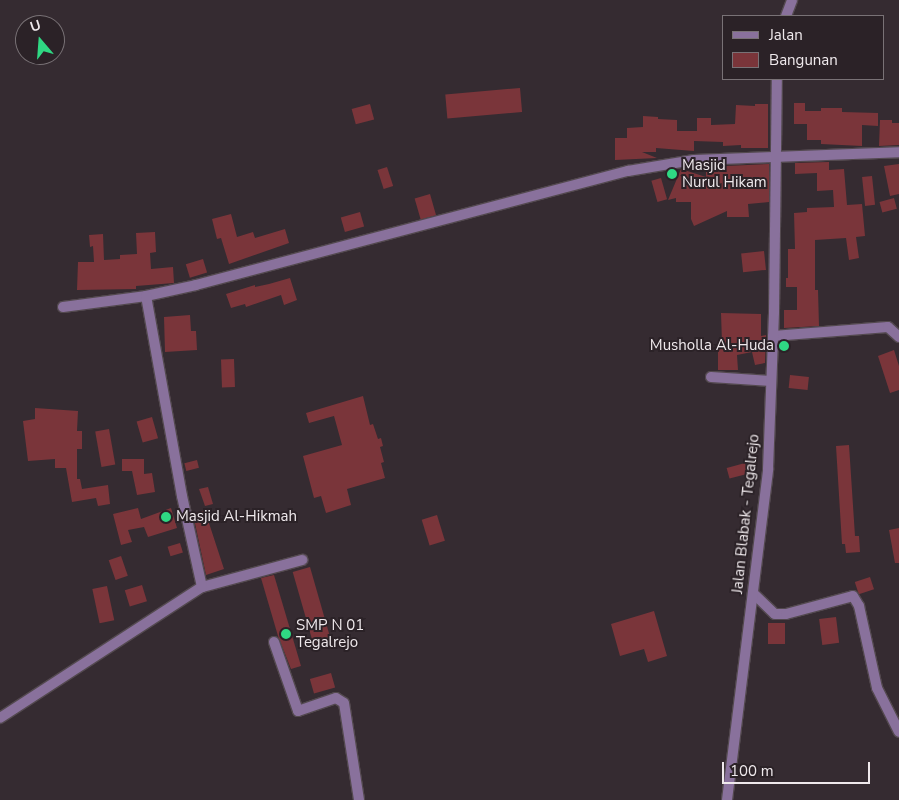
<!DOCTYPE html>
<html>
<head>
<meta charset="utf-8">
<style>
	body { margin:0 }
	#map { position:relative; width:899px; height:800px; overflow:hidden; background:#352b31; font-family:"Nunito Sans",sans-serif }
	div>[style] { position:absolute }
	.building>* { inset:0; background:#7a353a; transform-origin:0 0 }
	.roads { filter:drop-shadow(1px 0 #53494f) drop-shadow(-1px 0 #53494f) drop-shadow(0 1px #53494f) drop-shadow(0 -1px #53494f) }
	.minor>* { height:10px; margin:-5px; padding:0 5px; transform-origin:5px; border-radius:5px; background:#89719c }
	.tertiary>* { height:10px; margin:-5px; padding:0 5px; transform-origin:5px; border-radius:5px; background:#89719c }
	.dots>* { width:14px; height:14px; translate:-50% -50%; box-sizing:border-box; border:2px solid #2b2227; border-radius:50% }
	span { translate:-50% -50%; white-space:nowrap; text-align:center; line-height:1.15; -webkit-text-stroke:4px #2b2227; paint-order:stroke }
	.poi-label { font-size:15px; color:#efe9ec }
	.left { translate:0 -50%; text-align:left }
	.right { translate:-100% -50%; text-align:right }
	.street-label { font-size:15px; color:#efe9ec }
	.legend { position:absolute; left:722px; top:15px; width:162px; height:65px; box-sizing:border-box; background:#2b2227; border:1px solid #797276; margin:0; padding:6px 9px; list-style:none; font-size:15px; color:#efe9ec }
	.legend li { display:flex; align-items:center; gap:10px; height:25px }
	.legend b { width:25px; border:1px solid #797276 }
	.north { position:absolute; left:15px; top:15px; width:50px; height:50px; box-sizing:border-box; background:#2b2227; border:1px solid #797276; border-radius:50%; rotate:342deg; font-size:14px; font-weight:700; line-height:20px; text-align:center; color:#efe9ec }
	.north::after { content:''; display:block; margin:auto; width:18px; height:22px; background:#2fd883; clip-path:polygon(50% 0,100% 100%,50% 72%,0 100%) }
	.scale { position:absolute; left:722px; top:762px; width:148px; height:22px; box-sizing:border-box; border:2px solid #efe9ec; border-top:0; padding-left:6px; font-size:15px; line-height:18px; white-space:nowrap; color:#efe9ec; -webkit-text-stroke:4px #2b2227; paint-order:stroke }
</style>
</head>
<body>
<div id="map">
	<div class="building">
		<i style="left:520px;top:88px;width:24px;height:75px;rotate:85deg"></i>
		<i style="clip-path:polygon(794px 103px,805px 103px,805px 111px,821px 111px,821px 108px,842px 108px,842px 112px,878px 113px,878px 126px,862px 125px,862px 146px,821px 144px,821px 140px,807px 140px,807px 124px,794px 124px)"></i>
		<i style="left:370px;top:104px;width:16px;height:19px;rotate:75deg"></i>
		<i style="clip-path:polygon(755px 104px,768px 104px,768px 148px,741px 148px,741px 145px,723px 146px,723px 142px,694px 141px,694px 151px,656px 148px,656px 152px,642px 152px,657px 158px,615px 160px,615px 138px,627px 138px,627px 128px,643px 127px,643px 116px,658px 117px,658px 119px,677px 120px,677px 131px,697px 131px,697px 118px,711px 118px,711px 125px,735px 124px,736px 105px,755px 106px)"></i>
		<i style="clip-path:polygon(880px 120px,892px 120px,892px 123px,899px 123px,899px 145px,879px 146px)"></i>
		<i style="clip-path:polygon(829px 162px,829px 170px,844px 169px,847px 205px,862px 204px,865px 236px,856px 237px,859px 258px,849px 260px,846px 238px,815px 240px,815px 290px,818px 290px,819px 326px,784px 328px,784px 310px,797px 310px,797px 287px,786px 287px,786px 278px,788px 278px,788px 249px,795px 249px,794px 213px,807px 212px,807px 208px,834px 207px,833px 190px,817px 191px,817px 173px,795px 174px,795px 163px)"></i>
		<i style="clip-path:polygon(769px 164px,769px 202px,748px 204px,749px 217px,727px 217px,727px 211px,694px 226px,691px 219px,691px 202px,676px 202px,676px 198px,668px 200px,681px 169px,706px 177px,706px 172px,726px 171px,726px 166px)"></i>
		<i style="clip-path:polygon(899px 164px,899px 194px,890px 196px,884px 166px)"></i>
		<i style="left:387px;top:167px;width:20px;height:10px;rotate:72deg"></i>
		<i style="left:872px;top:176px;width:29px;height:10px;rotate:84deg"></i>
		<i style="left:661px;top:178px;width:22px;height:10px;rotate:74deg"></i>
		<i style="left:430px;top:194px;width:22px;height:16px;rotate:74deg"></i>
		<i style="left:894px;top:198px;width:11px;height:15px;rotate:75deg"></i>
		<i style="left:360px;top:212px;width:15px;height:20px;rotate:74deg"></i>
		<i style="clip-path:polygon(231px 214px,237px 237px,253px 232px,255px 238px,285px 229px,289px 243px,229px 264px,221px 238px,217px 239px,212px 219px)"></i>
		<i style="clip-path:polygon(155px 232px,156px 252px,150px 253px,151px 269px,173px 267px,174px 283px,136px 286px,136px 289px,77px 290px,78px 262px,94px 262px,93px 246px,90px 247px,89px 235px,103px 234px,104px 260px,120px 259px,120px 255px,137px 254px,136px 233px)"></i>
		<i style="left:764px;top:251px;width:19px;height:23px;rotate:84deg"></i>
		<i style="left:203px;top:259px;width:14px;height:18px;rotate:73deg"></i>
		<i style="clip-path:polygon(290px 278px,297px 300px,284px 305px,281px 295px,246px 307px,245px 304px,231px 308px,226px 294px,255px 285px,255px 287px,269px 284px)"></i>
		<i style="clip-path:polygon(721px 313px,761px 314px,761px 336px,766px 335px,765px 363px,755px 365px,752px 352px,737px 355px,738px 370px,718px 370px,718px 343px,722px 343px)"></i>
		<i style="clip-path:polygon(190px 315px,191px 331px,196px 331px,197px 350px,165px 352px,164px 317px)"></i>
		<i style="clip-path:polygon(894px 350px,899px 366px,899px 390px,890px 393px,878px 356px)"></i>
		<i style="left:234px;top:359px;width:28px;height:13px;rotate:88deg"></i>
		<i style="left:790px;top:375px;width:19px;height:13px;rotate:6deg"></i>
		<i style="clip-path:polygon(363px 396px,370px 425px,373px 424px,378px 439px,381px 438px,383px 446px,380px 447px,384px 462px,381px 463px,385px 478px,347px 489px,351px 505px,326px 513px,321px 496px,314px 498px,303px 456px,342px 445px,334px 416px,309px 423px,306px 413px)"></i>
		<i style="clip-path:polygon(35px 408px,78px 411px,77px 431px,82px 431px,82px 449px,77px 449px,77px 479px,80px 479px,82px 489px,108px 485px,110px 504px,98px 506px,96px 498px,72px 502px,66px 468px,55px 468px,55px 459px,28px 461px,23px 421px,35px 419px)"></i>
		<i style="left:152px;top:417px;width:22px;height:16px;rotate:74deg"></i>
		<i style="left:109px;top:429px;width:36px;height:14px;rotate:80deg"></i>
		<i style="clip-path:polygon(849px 445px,855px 536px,859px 536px,860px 552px,846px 553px,845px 544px,842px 544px,836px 446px)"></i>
		<i style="clip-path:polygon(122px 459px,144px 459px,144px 474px,152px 473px,155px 492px,137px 495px,132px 471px,122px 471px)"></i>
		<i style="left:197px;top:460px;width:8px;height:13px;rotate:76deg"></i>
		<i style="left:745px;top:463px;width:11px;height:19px;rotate:75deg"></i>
		<i style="clip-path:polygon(208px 487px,213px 504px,205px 506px,199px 489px)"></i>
		<i style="clip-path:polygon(138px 508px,141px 519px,171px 508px,177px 528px,148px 537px,144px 527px,128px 530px,132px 542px,121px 545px,113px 514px)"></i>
		<i style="clip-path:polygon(209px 509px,211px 516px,207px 517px,224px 569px,206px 575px,193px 514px)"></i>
		<i style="left:437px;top:515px;width:27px;height:16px;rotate:73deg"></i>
		<i style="clip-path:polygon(899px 528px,899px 563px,895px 563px,889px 530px)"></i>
		<i style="left:180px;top:543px;width:10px;height:13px;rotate:73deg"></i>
		<i style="left:121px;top:556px;width:21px;height:13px;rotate:71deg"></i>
		<i style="left:310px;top:567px;width:78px;height:18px;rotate:74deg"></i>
		<i style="clip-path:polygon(274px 575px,301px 666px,291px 669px,278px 636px,261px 578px)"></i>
		<i style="left:870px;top:577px;width:13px;height:16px;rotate:72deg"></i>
		<i style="left:142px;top:585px;width:17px;height:18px;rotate:73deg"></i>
		<i style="left:107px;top:586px;width:35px;height:15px;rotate:78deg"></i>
		<i style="clip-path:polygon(654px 611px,667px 656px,648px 662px,644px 649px,620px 656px,611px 624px)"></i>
		<i style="left:836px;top:617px;width:26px;height:17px;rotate:83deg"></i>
		<i style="left:785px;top:623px;width:21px;height:17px;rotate:90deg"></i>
		<i style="left:331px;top:673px;width:15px;height:22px;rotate:74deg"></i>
	</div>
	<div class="roads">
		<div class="minor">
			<i style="left:63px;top:307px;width:84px;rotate:-7.5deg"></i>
			<i style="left:146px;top:296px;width:51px;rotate:-12.4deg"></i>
			<i style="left:196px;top:285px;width:447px;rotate:-14.8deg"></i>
			<i style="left:628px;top:171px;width:67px;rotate:-9.5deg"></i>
			<i style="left:694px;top:160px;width:205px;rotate:-2.2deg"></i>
			<i style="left:773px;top:336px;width:115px;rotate:-4.5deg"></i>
			<i style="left:888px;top:327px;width:15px;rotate:42deg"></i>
			<i style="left:711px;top:377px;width:60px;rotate:3.8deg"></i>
			<i style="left:202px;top:587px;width:104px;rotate:-15.1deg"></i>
			<i style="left:753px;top:593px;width:30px;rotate:44deg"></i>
			<i style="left:775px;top:614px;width:11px"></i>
			<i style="left:786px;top:614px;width:69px;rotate:-15deg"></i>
			<i style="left:853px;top:596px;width:12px;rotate:59deg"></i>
			<i style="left:859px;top:606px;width:84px;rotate:77.6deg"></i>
			<i style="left:877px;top:688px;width:49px;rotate:63.4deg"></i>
			<i style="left:274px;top:642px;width:73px;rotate:70.8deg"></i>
			<i style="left:298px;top:711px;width:40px;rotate:-18.9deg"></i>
			<i style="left:336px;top:698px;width:9px;rotate:32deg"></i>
			<i style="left:344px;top:703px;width:98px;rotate:81.2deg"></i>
			<i style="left:0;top:718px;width:241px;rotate:-33deg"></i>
			<i style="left:202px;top:587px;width:93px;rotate:-102.4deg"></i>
			<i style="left:182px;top:496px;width:203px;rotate:-100.2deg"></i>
		</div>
		<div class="tertiary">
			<i style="left:786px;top:16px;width:17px;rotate:-69deg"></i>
			<i style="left:727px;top:800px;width:334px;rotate:-82.9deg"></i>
			<i style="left:768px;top:469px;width:157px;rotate:-87.8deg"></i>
			<i style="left:774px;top:312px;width:233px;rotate:-89.3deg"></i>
		</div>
	</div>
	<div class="dots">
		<i style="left:672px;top:174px;background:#2fd883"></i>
		<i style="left:784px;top:346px;background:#2fd883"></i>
		<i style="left:166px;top:517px;background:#2fd883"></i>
		<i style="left:286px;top:634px;background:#2fd883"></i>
	</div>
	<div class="poi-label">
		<span class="left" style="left:682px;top:174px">Masjid<br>Nurul Hikam</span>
		<span class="right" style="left:774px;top:346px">Musholla Al-Huda</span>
		<span class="left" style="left:176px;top:517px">Masjid Al-Hikmah</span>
		<span class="left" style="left:296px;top:634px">SMP N 01<br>Tegalrejo</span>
	</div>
	<div class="street-label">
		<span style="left:746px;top:514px;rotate:-84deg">Jalan Blabak - Tegalrejo</span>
	</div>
	<ul class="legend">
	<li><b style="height:6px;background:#89719c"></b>Jalan</li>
	<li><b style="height:14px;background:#7a353a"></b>Bangunan</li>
	</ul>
	<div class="north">U</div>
	<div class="scale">100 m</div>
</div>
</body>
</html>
